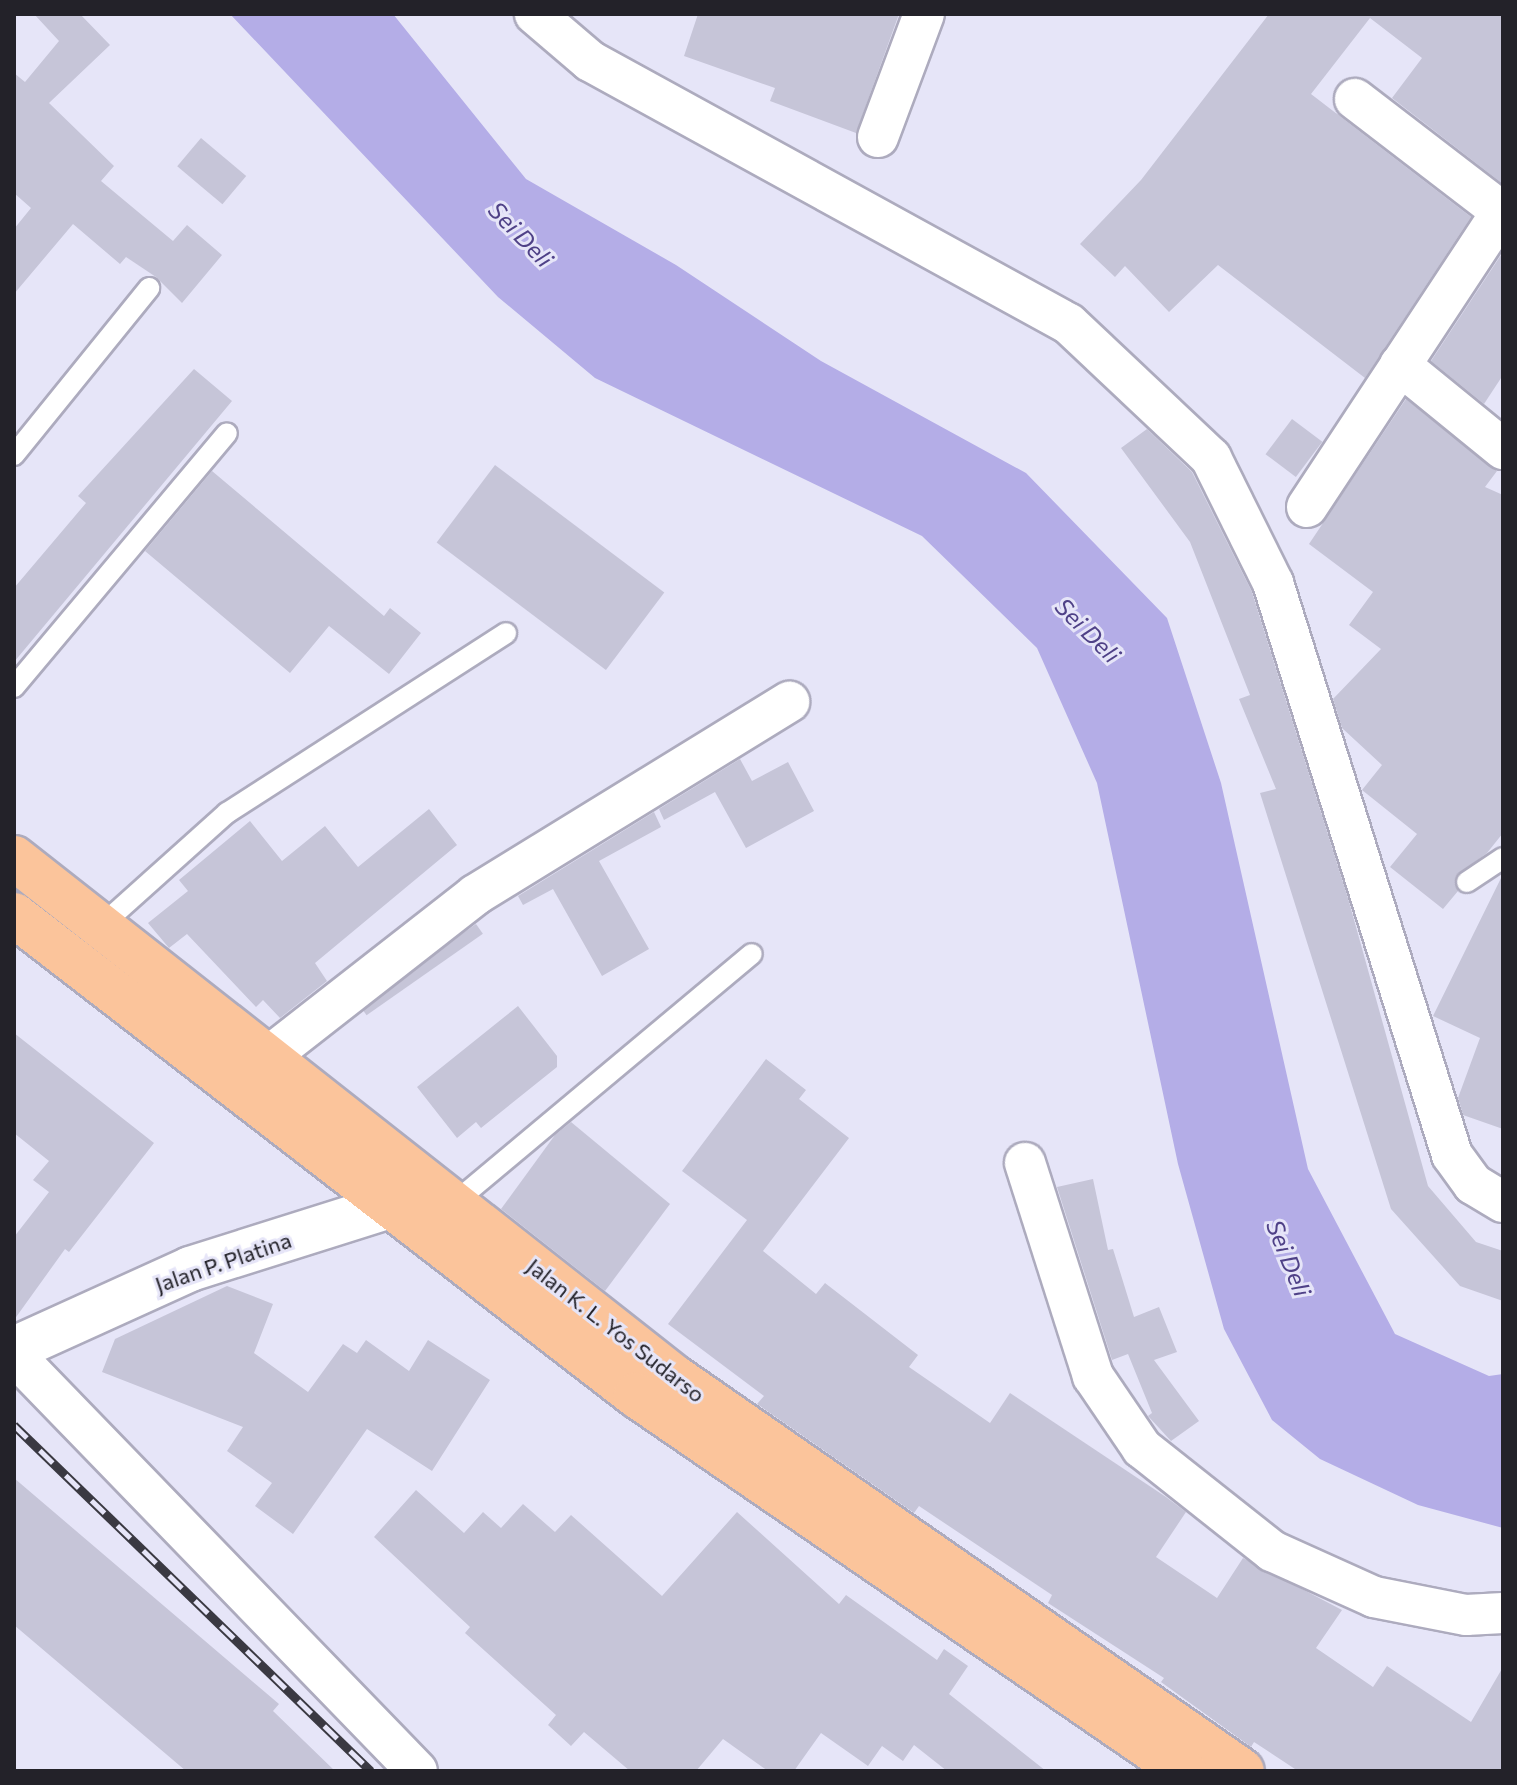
<!DOCTYPE html>
<html>
<head>
<meta charset="utf-8">
<style>
	body { margin:0 }
	#map { position:relative; width:1517px; height:1785px; overflow:hidden; background:#e6e5f8; font-family:Commissioner,sans-serif }
	div>[style] { position:absolute }
	.water>* { inset:0; background:#b4ade7 }
	.building>* { inset:0; background:#c6c5d8; transform-origin:0 0 }
	.roads { filter:drop-shadow(2px 0 #adabbe) drop-shadow(-2px 0 #adabbe) drop-shadow(0 2px #adabbe) drop-shadow(0 -2px #adabbe) }
	.service>* { height:20px; margin:-10px; padding:0 10px; transform-origin:10px; border-radius:10px; background:#fff }
	.minor>* { height:40px; margin:-20px; padding:0 20px; transform-origin:20px; border-radius:20px; background:#fff }
	.tertiary>* { height:44px; margin:-22px; padding:0 22px; transform-origin:22px; border-radius:22px; background:#fff }
	.trunk>* { height:44px; margin:-22px; padding:0 22px; transform-origin:22px; border-radius:22px; background:#fbc49b }
	.rail>* { height:9px; margin-top:-4.5px; transform-origin:0; background:repeating-linear-gradient(90deg,#e6e5f8 0 18px,#3a3942 0 36px); box-sizing:border-box; border-block:2px solid #3a3942 }
	span { translate:-50% -50%; white-space:nowrap; text-align:center; line-height:1.15; -webkit-text-stroke:6px #e6e5f8; paint-order:stroke }
	.street-label { font-size:22px; color:#232229 }
	.water-label { font-size:24px; color:#4f4187; font-style:italic }
	.frame { position:absolute; inset:0; border:16px solid #232229; pointer-events:none }
</style>
</head>
<body>
<div id="map">
	<div class="water">
		<i style="clip-path:polygon(230px 14px,393px 14px,526px 179px,676px 265px,821px 361px,1026px 473px,1167px 618px,1221px 783px,1308px 1169px,1395px 1334px,1489px 1376px,1503px 1374px,1503px 1528px,1418px 1505px,1320px 1459px,1272px 1420px,1224px 1329px,1178px 1164px,1097px 783px,1037px 648px,922px 536px,595px 378px,498px 297px)"></i>
	</div>
	<div class="building">
		<i style="clip-path:polygon(34px 14px,80px 14px,110px 45px,49px 103px,114px 166px,101px 181px,173px 241px,187px 225px,222px 255px,182px 303px,156px 277px,126px 257px,120px 264px,73px 224px,14px 294px,14px 229px,31px 208px,14px 193px,14px 73px,25px 82px,59px 41px)"></i>
		<i style="clip-path:polygon(698px 14px,899px 14px,856px 133px,770px 101px,775px 88px,684px 56px)"></i>
		<i style="clip-path:polygon(1269px 14px,1503px 14px,1503px 184px,1392px 98px,1422px 58px,1370px 18px,1311px 94px,1471px 217px,1365px 378px,1218px 265px,1169px 312px,1125px 266px,1115px 277px,1080px 244px,1141px 180px)"></i>
		<i style="left:201px;top:138px;width:59px;height:37px;rotate:40deg"></i>
		<i style="clip-path:polygon(1503px 252px,1503px 375px,1484px 404px,1431px 361px)"></i>
		<i style="clip-path:polygon(194px 369px,232px 401px,14px 662px,14px 588px,86px 503px,78px 496px)"></i>
		<i style="clip-path:polygon(1406px 399px,1497px 471px,1485px 487px,1503px 495px,1503px 833px,1487px 853px,1456px 876px,1458px 891px,1443px 909px,1390px 867px,1417px 834px,1362px 790px,1382px 765px,1342px 728px,1333px 699px,1381px 649px,1349px 625px,1373px 592px,1309px 544px)"></i>
		<i style="left:1292px;top:419px;width:38px;height:44px;rotate:37deg"></i>
		<i style="clip-path:polygon(1147px 429px,1192px 472px,1252px 592px,1348px 898px,1428px 1186px,1476px 1242px,1503px 1251px,1503px 1301px,1460px 1286px,1391px 1209px,1260px 793px,1276px 789px,1239px 699px,1250px 695px,1190px 542px,1121px 448px)"></i>
		<i style="left:495px;top:465px;width:212px;height:97px;rotate:37deg"></i>
		<i style="clip-path:polygon(212px 471px,384px 616px,390px 608px,421px 633px,389px 674px,329px 626px,290px 673px,145px 551px)"></i>
		<i style="clip-path:polygon(740px 759px,752px 781px,788px 762px,814px 811px,746px 848px,715px 792px,664px 820px,659px 809px)"></i>
		<i style="clip-path:polygon(429px 809px,457px 845px,315px 963px,327px 981px,280px 1018px,263px 1000px,256px 1007px,187px 934px,169px 948px,148px 923px,188px 891px,179px 880px,250px 821px,282px 861px,325px 826px,358px 867px)"></i>
		<i style="clip-path:polygon(654px 812px,661px 827px,599px 861px,649px 949px,602px 976px,553px 889px,523px 905px,518px 896px)"></i>
		<i style="clip-path:polygon(1503px 874px,1503px 1129px,1463px 1115px,1458px 1098px,1480px 1038px,1433px 1016px)"></i>
		<i style="left:476px;top:924px;width:12px;height:142px;rotate:55deg"></i>
		<i style="clip-path:polygon(518px 1006px,557px 1056px,557px 1067px,481px 1128px,476px 1122px,457px 1138px,417px 1087px)"></i>
		<i style="clip-path:polygon(14px 1033px,154px 1143px,69px 1252px,65px 1249px,14px 1320px,14px 1237px,49px 1192px,33px 1180px,49px 1161px,14px 1133px)"></i>
		<i style="clip-path:polygon(766px 1059px,806px 1090px,799px 1099px,849px 1138px,763px 1251px,816px 1294px,825px 1283px,918px 1355px,909px 1367px,990px 1423px,1010px 1393px,1166px 1497px,1186px 1512px,1156px 1557px,1217px 1598px,1243px 1558px,1342px 1610px,1316px 1648px,1373px 1687px,1387px 1666px,1471px 1722px,1503px 1667px,1503px 1771px,1298px 1771px,1254px 1742px,1251px 1747px,1161px 1682px,1164px 1678px,1048px 1603px,1052px 1595px,919px 1506px,914px 1513px,757px 1404px,764px 1396px,668px 1324px,747px 1220px,682px 1171px)"></i>
		<i style="clip-path:polygon(571px 1122px,670px 1204px,605px 1291px,501px 1209px,555px 1135px)"></i>
		<i style="clip-path:polygon(1093px 1179px,1108px 1250px,1113px 1249px,1134px 1317px,1159px 1307px,1177px 1352px,1154px 1360px,1199px 1421px,1171px 1441px,1148px 1416px,1152px 1413px,1128px 1354px,1112px 1360px,1057px 1187px)"></i>
		<i style="clip-path:polygon(227px 1286px,273px 1304px,254px 1353px,308px 1392px,343px 1344px,357px 1353px,366px 1340px,409px 1371px,428px 1340px,490px 1380px,432px 1471px,367px 1429px,293px 1534px,255px 1506px,272px 1483px,227px 1451px,243px 1427px,102px 1372px,115px 1339px)"></i>
		<i style="clip-path:polygon(14px 1478px,279px 1704px,273px 1711px,335px 1771px,186px 1771px,14px 1625px)"></i>
		<i style="clip-path:polygon(416px 1490px,464px 1533px,483px 1512px,501px 1528px,523px 1504px,555px 1532px,571px 1515px,662px 1596px,737px 1512px,839px 1604px,846px 1595px,937px 1660px,944px 1649px,968px 1666px,949px 1694px,1046px 1771px,947px 1771px,914px 1745px,903px 1761px,882px 1746px,868px 1766px,821px 1733px,794px 1771px,768px 1771px,723px 1739px,696px 1771px,630px 1771px,584px 1732px,571px 1746px,548px 1725px,556px 1715px,465px 1633px,470px 1627px,374px 1537px)"></i>
	</div>
	<div class="roads">
		<div class="service">
			<i style="left:14px;top:455px;width:215px;rotate:-51deg"></i>
			<i style="left:14px;top:687px;width:331px;rotate:-50deg"></i>
			<i style="left:1467px;top:882px;width:43px;rotate:-33.7deg"></i>
			<i style="left:102px;top:925px;width:168px;rotate:-41.9deg"></i>
			<i style="left:227px;top:813px;width:332px;rotate:-32.8deg"></i>
			<i style="left:454px;top:1203px;width:388px;rotate:-39.9deg"></i>
		</div>
		<div class="minor">
			<i style="left:535px;top:14px;width:72px;rotate:40.5deg"></i>
			<i style="left:590px;top:61px;width:546px;rotate:28.77deg"></i>
			<i style="left:1069px;top:324px;width:195px;rotate:43.3deg"></i>
			<i style="left:1211px;top:458px;width:140px;rotate:63.6deg"></i>
			<i style="left:1273px;top:583px;width:599px;rotate:72.62deg"></i>
			<i style="left:1452px;top:1155px;width:36px;rotate:54deg"></i>
			<i style="left:1473px;top:1184px;width:35px;rotate:31deg"></i>
			<i style="left:1355px;top:99px;width:185px;rotate:37.5deg"></i>
			<i style="left:878px;top:137px;width:131px;rotate:-69.5deg"></i>
			<i style="left:1400px;top:365px;width:133px;rotate:39.2deg"></i>
			<i style="left:1307px;top:507px;width:356px;rotate:-56.6deg"></i>
			<i style="left:268px;top:1057px;width:263px;rotate:-38deg"></i>
			<i style="left:475px;top:895px;width:369px;rotate:-31.6deg"></i>
			<i style="left:1025px;top:1163px;width:224px;rotate:72.3deg"></i>
			<i style="left:1093px;top:1376px;width:87px;rotate:55.8deg"></i>
			<i style="left:1142px;top:1448px;width:166px;rotate:38.4deg"></i>
			<i style="left:1272px;top:1551px;width:112px;rotate:24.3deg"></i>
			<i style="left:1374px;top:1597px;width:94px;rotate:11.1deg"></i>
			<i style="left:1466px;top:1615px;width:37px;rotate:-3deg"></i>
			<i style="left:14px;top:1355px;width:579px;rotate:45.91deg"></i>
		</div>
		<div class="tertiary">
			<i style="left:14px;top:1349px;width:193px;rotate:-24.4deg"></i>
			<i style="left:190px;top:1269px;width:246px;rotate:-17.5deg"></i>
		</div>
		<div class="trunk">
			<i style="left:14px;top:858px;width:840px;rotate:38.18deg"></i>
			<i style="left:674px;top:1377px;width:691px;rotate:34.75deg"></i>
			<i style="left:14px;top:915px;width:786px;rotate:37.66deg"></i>
			<i style="left:636px;top:1395px;width:665px;rotate:34.46deg"></i>
		</div>
	</div>
	<div class="rail">
		<i style="left:14px;top:1425px;width:497px;rotate:44.1deg"></i>
	</div>
	<div class="street-label">
		<span style="left:223px;top:1262px;rotate:-19deg">Jalan P. Platina</span>
		<span style="left:616px;top:1330px;rotate:38deg">Jalan K. L. Yos Sudarso</span>
	</div>
	<div class="water-label">
		<span style="left:521px;top:234px;rotate:46deg">Sei Deli</span>
		<span style="left:1088px;top:630px;rotate:45deg">Sei Deli</span>
		<span style="left:1289px;top:1258px;rotate:68deg">Sei Deli</span>
	</div>
	<div class="frame"></div>
</div>
</body>
</html>
